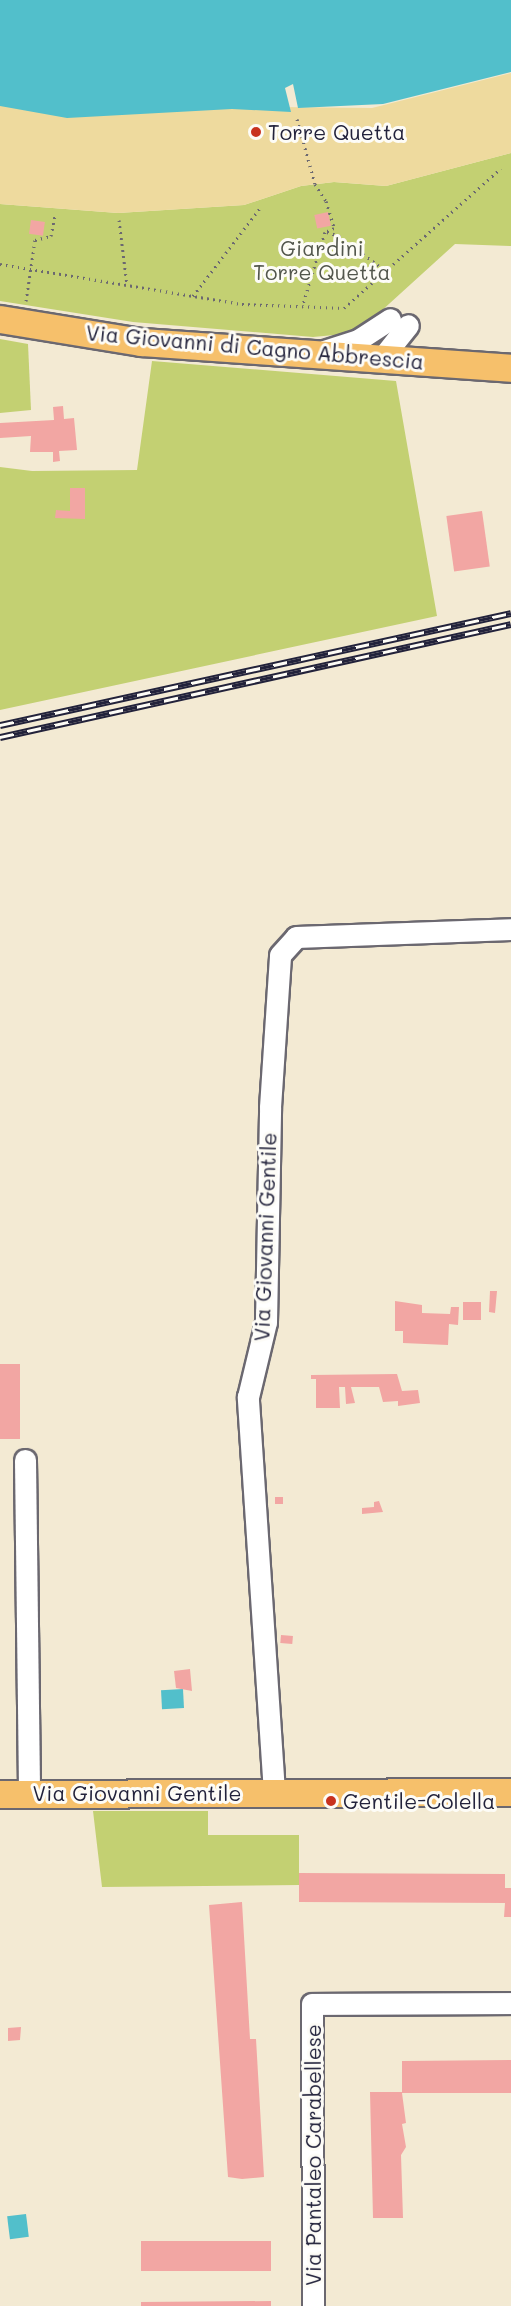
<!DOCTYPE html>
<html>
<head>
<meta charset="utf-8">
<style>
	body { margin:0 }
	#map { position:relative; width:511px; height:2306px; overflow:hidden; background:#f3ead3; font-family:Mali,sans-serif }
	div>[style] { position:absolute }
	.green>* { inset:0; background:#c3d072 }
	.sand>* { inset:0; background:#eeda9e }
	.water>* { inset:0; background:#52bfcb; transform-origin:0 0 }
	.building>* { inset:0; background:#f2a6a3; transform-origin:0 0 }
	.path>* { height:3px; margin-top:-1.5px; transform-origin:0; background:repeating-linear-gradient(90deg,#6b6870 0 1.5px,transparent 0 6px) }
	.roads { filter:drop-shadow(2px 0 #6b6870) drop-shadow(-2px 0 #6b6870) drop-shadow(0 2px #6b6870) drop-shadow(0 -2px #6b6870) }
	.minor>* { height:21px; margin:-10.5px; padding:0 10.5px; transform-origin:10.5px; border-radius:10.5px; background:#fff }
	.major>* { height:27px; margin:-13.5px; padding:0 13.5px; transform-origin:13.5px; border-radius:13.5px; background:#f6c06b }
	.rail>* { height:7px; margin-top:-3.5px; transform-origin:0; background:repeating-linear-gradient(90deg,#fdfcf7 0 14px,#22223b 0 28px); box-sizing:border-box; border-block:2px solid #22223b }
	.dots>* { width:16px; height:16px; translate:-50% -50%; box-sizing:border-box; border:3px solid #fdfcf7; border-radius:50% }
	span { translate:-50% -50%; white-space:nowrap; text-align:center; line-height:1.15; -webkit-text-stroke:6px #fdfcf7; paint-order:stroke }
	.poi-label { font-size:21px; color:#22223b }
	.left { translate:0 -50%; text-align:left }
	.park-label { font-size:21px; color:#52564c }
	.street-label { font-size:21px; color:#22223b }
</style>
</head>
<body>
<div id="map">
	<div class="green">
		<i style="clip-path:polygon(511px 153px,511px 246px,455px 244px,368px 323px,345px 334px,313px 337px,133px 322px,0 301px,0 204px,118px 213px,244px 205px,301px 186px,334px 182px,386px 186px)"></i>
		<i style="clip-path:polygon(0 339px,28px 344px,31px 410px,0 413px)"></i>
		<i style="clip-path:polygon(152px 361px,396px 381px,437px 616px,0 710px,0 467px,32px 471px,137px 470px)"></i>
		<i style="clip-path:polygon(93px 1811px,208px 1811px,208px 1835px,299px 1835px,299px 1885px,102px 1887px)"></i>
	</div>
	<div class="sand">
		<i style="clip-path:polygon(511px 73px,511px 153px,386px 186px,334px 182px,301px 186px,244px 205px,118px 213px,0 204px,0 104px,372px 108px)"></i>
	</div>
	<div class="water">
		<i style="clip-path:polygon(0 0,511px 0,511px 72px,383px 104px,298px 108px,293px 84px,285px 88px,291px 112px,232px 109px,67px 118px,0 106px)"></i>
		<i style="left:183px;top:1689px;width:19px;height:22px;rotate:87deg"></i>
		<i style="left:26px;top:2214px;width:23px;height:19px;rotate:83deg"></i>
	</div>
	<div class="building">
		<i style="left:328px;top:212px;width:14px;height:14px;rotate:78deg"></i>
		<i style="left:31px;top:220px;width:14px;height:14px;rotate:8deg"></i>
		<i style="clip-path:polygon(63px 406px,64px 419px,74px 418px,77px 450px,59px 451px,60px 461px,53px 462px,53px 452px,30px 452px,31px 436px,0 438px,0 423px,54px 420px,53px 407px)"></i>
		<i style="clip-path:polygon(70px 488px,85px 488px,85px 519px,55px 518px,56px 510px,70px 511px)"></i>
		<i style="left:482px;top:511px;width:56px;height:36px;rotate:82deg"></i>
		<i style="clip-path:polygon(490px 1291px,497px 1291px,495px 1313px,489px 1312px)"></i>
		<i style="clip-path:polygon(395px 1301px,422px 1305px,422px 1313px,450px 1314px,451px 1307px,459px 1307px,458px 1325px,449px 1324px,448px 1345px,403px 1343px,403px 1331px,395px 1331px)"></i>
		<i style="left:463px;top:1302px;width:18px;height:18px"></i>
		<i style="left:0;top:1364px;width:20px;height:75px"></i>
		<i style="clip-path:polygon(397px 1374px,402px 1391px,418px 1390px,420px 1403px,398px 1406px,398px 1401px,383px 1402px,379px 1387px,351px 1387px,355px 1403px,346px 1404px,345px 1387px,339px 1387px,340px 1408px,316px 1408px,316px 1379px,311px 1379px,311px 1375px)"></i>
		<i style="left:275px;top:1497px;width:8px;height:7px"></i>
		<i style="clip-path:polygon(379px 1501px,383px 1512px,362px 1514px,362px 1508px,374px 1507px,374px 1502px)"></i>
		<i style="left:281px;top:1635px;width:12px;height:8px;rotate:5deg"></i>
		<i style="clip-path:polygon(190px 1669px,192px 1691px,176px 1688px,174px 1671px)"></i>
		<i style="clip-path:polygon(299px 1873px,505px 1874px,505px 1888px,511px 1888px,511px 1917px,504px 1917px,505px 1903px,299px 1902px)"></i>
		<i style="clip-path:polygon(242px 1902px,250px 2039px,256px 2039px,264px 2177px,242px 2179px,228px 2177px,209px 1905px)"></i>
		<i style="clip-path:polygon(21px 2027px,20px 2040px,8px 2041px,8px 2028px)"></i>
		<i style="clip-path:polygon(511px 2060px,511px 2093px,402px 2093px,406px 2123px,402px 2124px,406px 2147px,401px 2155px,403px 2218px,373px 2218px,370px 2092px,402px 2092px,402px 2061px)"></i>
		<i style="left:271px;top:2241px;width:30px;height:130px;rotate:90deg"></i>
		<i style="clip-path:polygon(271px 2301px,271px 2306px,141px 2306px,141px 2302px)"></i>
	</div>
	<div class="path">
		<i style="left:297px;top:119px;width:67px;rotate:74.5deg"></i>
		<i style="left:315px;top:184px;width:20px;rotate:57deg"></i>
		<i style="left:326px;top:201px;width:28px;rotate:73deg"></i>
		<i style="left:334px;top:228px;width:10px;rotate:156deg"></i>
		<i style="left:325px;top:232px;width:78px;rotate:107deg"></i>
		<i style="left:119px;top:220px;width:65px;rotate:83deg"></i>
		<i style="left:327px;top:232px;width:13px;rotate:18deg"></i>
		<i style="left:339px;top:236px;width:59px;rotate:36.7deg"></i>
		<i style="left:0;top:264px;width:245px;rotate:9.4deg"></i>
		<i style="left:242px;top:304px;width:102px;rotate:2.2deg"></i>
		<i style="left:344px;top:308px;width:210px;rotate:-41.7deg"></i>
		<i style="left:193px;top:296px;width:111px;rotate:-52.7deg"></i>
		<i style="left:26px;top:301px;width:62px;rotate:-81.6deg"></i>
		<i style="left:35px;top:240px;width:16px;rotate:-14deg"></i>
		<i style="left:51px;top:236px;width:21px;rotate:-79deg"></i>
	</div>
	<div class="roads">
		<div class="minor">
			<i style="left:324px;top:351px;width:36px;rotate:-18deg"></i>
			<i style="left:358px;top:340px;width:38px;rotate:-33deg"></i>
			<i style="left:381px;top:359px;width:43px;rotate:-51.5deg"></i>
			<i style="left:25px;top:1460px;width:334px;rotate:89.3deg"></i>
			<i style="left:274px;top:1792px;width:396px;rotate:-93.8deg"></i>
			<i style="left:248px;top:1397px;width:77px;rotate:-76.5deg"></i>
			<i style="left:266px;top:1322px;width:215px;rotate:-88.9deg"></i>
			<i style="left:270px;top:1107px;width:152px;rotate:-86.2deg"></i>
			<i style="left:280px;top:955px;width:24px;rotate:-48deg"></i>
			<i style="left:296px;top:937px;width:215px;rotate:-2.1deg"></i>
			<i style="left:313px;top:2306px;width:302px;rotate:-90.2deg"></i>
			<i style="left:312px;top:2004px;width:199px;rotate:-0.3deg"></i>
		</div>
		<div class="major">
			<i style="left:0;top:319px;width:143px;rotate:9.3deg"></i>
			<i style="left:141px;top:342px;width:371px;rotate:4deg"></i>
			<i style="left:0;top:1794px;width:511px;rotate:-0.22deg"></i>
		</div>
	</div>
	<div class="rail">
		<i style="left:0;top:725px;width:523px;rotate:-12.36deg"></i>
		<i style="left:0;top:737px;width:523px;rotate:-12.47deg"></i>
	</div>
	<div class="dots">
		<i style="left:256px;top:132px;background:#c8321e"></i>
		<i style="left:331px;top:1801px;background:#c8321e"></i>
	</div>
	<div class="poi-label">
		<span class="left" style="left:268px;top:132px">Torre Quetta</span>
		<span class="left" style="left:343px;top:1801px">Gentile-Colella</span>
	</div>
	<div class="park-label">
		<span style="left:322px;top:260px">Giardini<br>Torre Quetta</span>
	</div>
	<div class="street-label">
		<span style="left:255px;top:347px;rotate:5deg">Via Giovanni di Cagno Abbrescia</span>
		<span style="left:265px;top:1237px;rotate:-88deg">Via Giovanni Gentile</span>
		<span style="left:137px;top:1793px">Via Giovanni Gentile</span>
		<span style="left:313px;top:2155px;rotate:-90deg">Via Pantaleo Carabellese</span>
	</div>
</div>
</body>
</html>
